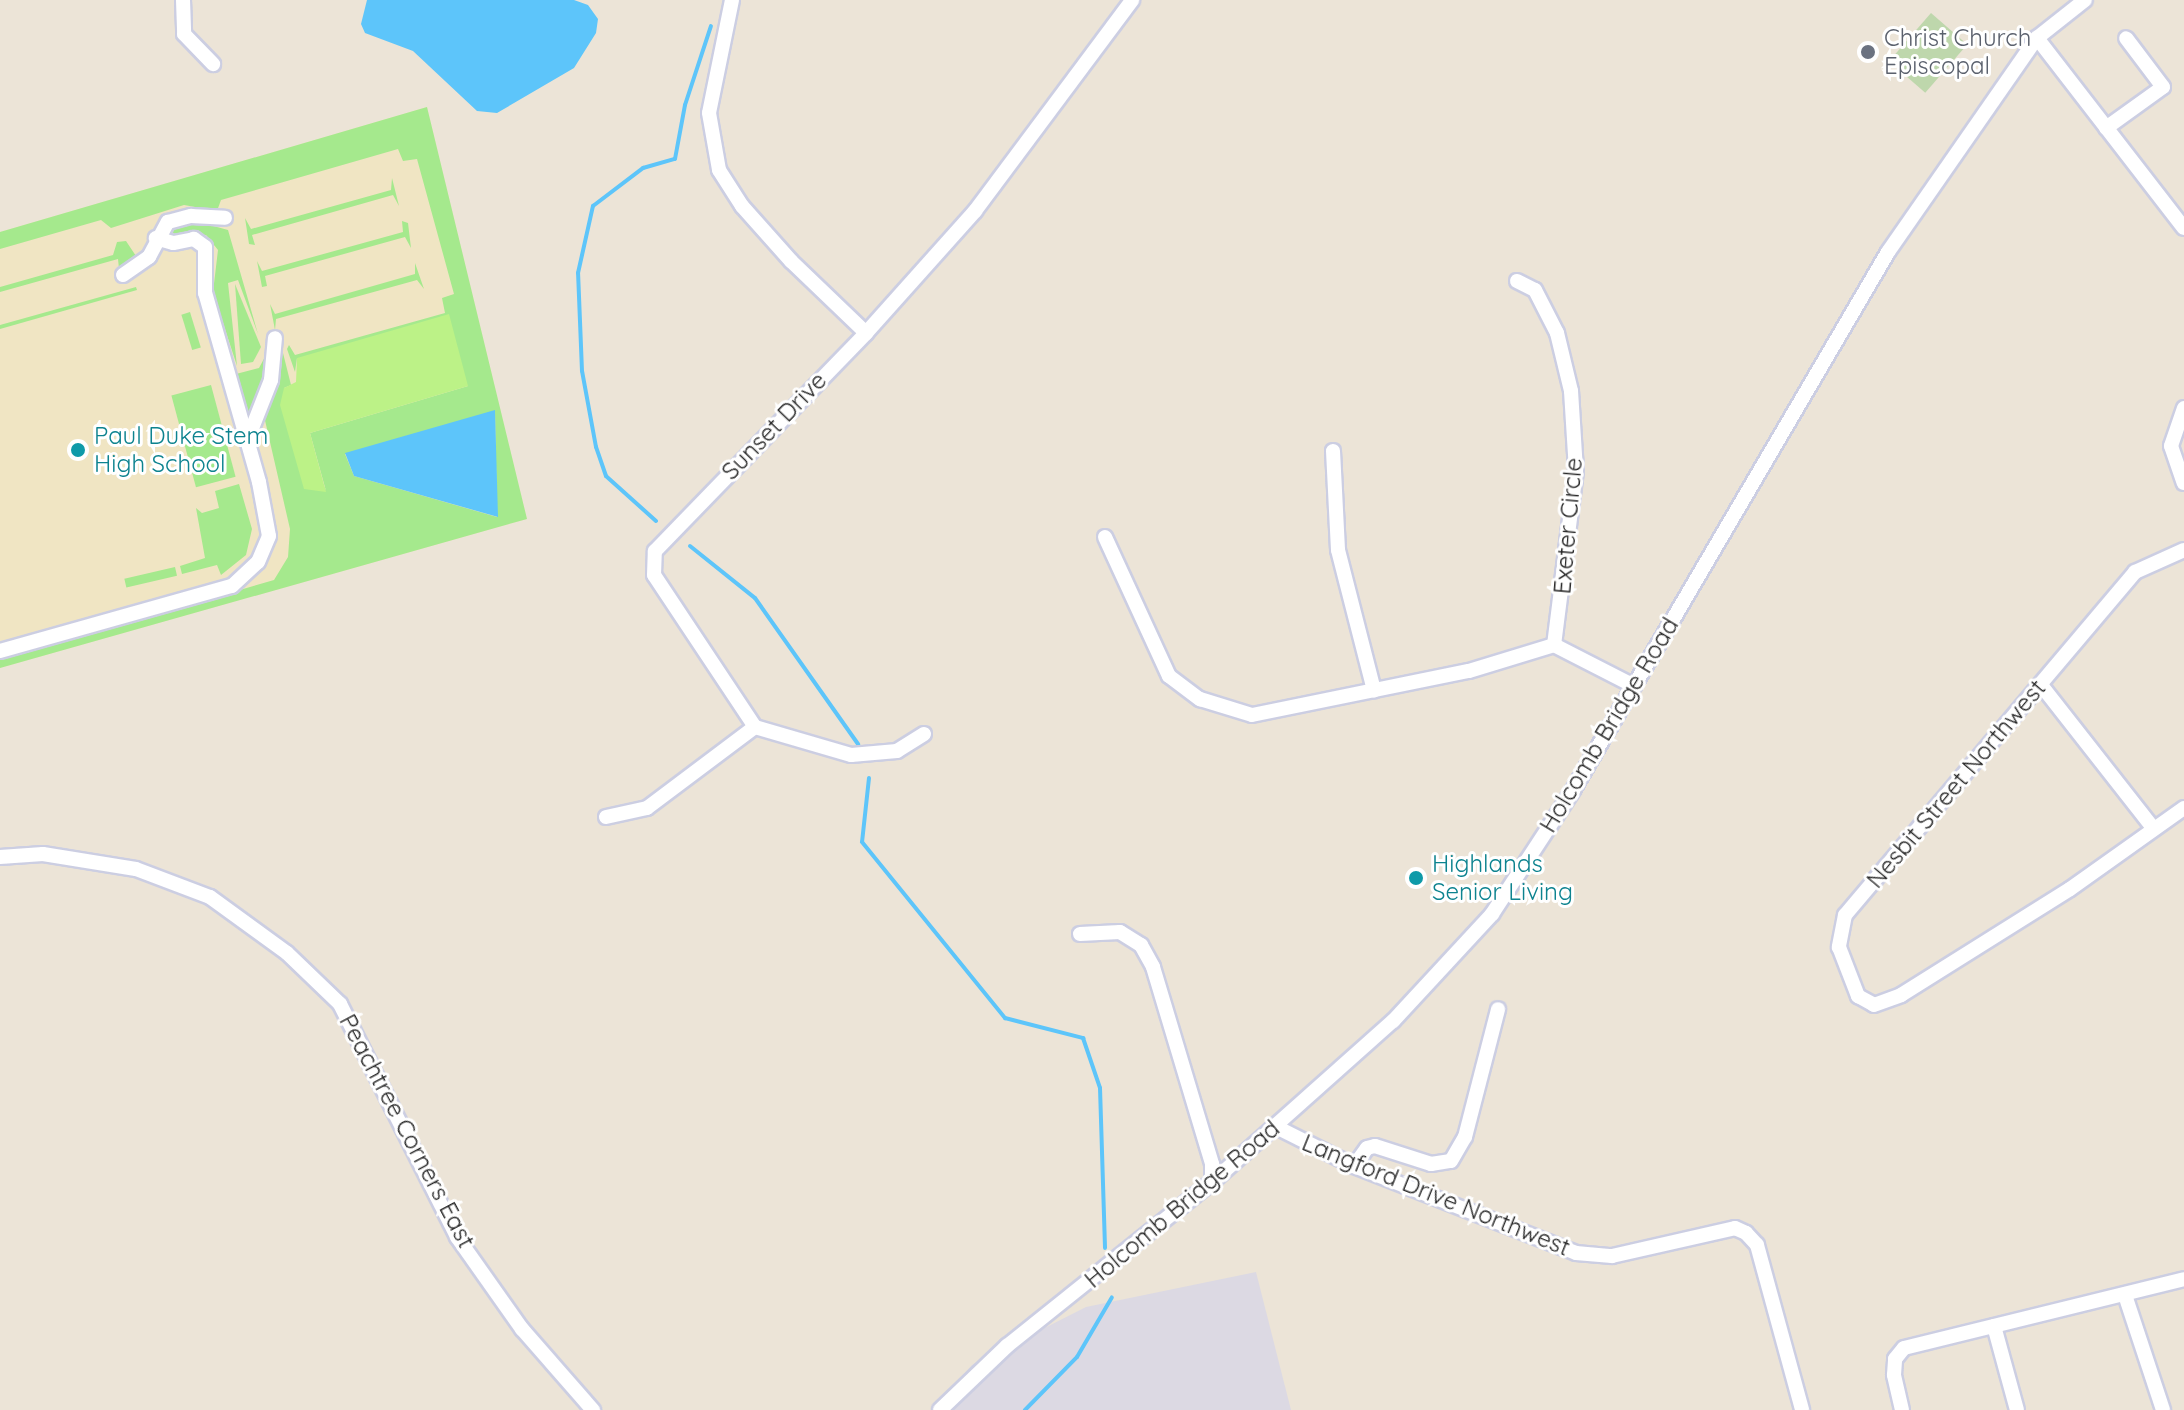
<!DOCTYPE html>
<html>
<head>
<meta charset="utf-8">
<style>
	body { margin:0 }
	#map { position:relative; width:2184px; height:1410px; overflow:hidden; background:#ece4d7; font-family:Quicksand,sans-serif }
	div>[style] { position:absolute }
	.industrial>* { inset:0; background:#dcd9e3 }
	.education>* { inset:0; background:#f0e5c3 }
	.green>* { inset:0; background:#a5e98d; transform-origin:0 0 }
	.cemetery>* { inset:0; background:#bed7ac; transform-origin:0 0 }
	.pitch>* { inset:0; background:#bcf287 }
	.water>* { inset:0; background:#5dc5fa }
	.stream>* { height:4px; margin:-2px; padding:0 2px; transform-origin:2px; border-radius:2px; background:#5dc5fa }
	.roads { filter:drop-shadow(2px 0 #cccee2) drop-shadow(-2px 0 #cccee2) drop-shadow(0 2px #cccee2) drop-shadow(0 -2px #cccee2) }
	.minor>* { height:14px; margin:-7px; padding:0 7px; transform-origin:7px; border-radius:7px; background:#fff }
	.dots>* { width:22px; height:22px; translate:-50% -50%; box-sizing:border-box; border:4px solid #fff; border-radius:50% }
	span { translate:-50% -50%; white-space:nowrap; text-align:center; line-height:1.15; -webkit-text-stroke:6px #fff; paint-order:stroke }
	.worship-label { font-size:24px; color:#5b616d }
	.left { translate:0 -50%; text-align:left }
	.street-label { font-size:24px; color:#272727 }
	.culture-label { font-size:24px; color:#0d838f }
</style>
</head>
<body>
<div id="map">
	<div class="industrial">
		<i style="clip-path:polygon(1256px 1272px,1291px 1410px,932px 1410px,972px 1365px,1086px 1307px)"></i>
	</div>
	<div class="education">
		<i style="clip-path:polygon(427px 107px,527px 519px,0 668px,0 232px)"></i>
	</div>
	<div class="green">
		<i style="clip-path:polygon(evenodd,427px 107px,527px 519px,0 668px,0 660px,274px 580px,288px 557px,290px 529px,264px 416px,283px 353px,291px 385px,284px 388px,326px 491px,310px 433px,468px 386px,297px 358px,295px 372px,287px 349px,289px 345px,295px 355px,445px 313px,442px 298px,454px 294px,417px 159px,403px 161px,398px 149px,221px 200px,217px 211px,184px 205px,111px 228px,101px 220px,0 249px,0 232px,427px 107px,495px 411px,497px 517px,354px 476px,345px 454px,495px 411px)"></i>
		<i style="clip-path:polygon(392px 178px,399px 206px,393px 195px,252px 235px,255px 245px,249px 244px,245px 218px,251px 229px,391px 190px)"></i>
		<i style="clip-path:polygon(195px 221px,228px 230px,258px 334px,238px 280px,228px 283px,237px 366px,213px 292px,218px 250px,206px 235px,175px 235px,171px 230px)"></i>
		<i style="clip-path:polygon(402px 221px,408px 223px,411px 248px,405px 237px,265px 276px,267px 286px,262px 287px,257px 261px,262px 271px,403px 232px)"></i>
		<i style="clip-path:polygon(126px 241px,136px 256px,128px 267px,119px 269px,118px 259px,0 292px,0 287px,113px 255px,117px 242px)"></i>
		<i style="clip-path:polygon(415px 263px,424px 289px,417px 280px,276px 319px,275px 330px,270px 304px,275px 314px,415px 274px)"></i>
		<i style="clip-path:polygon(235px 284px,261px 347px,253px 362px,241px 364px)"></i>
		<i style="clip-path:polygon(136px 287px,137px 290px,0 329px,0 325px)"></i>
		<i style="left:190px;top:312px;width:37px;height:9px;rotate:73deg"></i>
		<i style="clip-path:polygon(266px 355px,268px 374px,248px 419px,236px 374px,259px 368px)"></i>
		<i style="left:211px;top:385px;width:95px;height:41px;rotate:75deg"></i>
		<i style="clip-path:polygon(239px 484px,252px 529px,246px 555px,221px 575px,217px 565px,182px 574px,180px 566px,205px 558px,196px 508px,202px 513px,219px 508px,215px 491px)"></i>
		<i style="left:175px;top:567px;width:9px;height:52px;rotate:77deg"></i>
	</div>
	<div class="cemetery">
		<i style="left:1931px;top:13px;width:48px;height:64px;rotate:41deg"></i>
	</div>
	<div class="pitch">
		<i style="clip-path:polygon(449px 314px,468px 386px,310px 433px,326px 492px,304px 489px,280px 405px,284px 388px,296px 382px,297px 358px)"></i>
	</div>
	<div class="water">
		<i style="clip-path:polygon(367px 0,574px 0,588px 5px,598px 19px,596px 33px,574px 68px,497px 113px,477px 111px,413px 51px,365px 33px,361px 24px)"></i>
		<i style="clip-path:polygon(495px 410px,498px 517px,354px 476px,345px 453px)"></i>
	</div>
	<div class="stream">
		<i style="left:656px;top:521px;width:67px;rotate:-138deg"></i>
		<i style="left:606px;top:476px;width:31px;rotate:-109deg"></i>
		<i style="left:596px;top:447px;width:77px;rotate:-100.4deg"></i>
		<i style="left:582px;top:371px;width:98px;rotate:-92.3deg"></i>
		<i style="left:578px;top:273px;width:69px;rotate:-77.4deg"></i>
		<i style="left:593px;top:206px;width:63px;rotate:-37.2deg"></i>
		<i style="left:643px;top:168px;width:33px;rotate:-16deg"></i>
		<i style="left:675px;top:159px;width:55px;rotate:-79.5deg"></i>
		<i style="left:685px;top:105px;width:83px;rotate:-71.8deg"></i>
		<i style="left:690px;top:546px;width:83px;rotate:38.7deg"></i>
		<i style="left:755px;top:598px;width:179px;rotate:54.8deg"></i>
		<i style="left:869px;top:778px;width:64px;rotate:96.2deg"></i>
		<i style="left:862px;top:842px;width:227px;rotate:50.9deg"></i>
		<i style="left:1005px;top:1018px;width:81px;rotate:14.4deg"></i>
		<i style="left:1083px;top:1038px;width:53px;rotate:71.2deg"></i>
		<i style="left:1100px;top:1088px;width:160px;rotate:88.2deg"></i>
		<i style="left:1025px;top:1410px;width:74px;rotate:-45.5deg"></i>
		<i style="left:1077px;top:1357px;width:69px;rotate:-59.7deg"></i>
	</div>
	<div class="roads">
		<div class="minor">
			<i style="left:183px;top:0;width:34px;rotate:88deg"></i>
			<i style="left:184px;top:34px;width:42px;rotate:46deg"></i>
			<i style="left:732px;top:0;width:115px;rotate:101.5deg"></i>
			<i style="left:709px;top:113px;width:58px;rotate:80deg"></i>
			<i style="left:719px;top:170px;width:43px;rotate:57.4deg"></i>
			<i style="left:742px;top:206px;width:74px;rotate:48.3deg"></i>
			<i style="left:791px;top:261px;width:104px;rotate:43.8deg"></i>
			<i style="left:2037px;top:38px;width:240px;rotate:52.3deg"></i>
			<i style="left:2106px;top:128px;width:70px;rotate:-35.7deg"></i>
			<i style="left:2163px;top:87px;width:61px;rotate:-127.1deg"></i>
			<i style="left:123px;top:275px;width:32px;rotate:-35deg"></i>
			<i style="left:149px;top:257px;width:40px;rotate:-62deg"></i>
			<i style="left:168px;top:222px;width:24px;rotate:-15deg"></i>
			<i style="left:191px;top:216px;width:34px;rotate:3deg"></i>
			<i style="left:1517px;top:281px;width:20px;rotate:27deg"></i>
			<i style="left:1535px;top:290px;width:48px;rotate:62.9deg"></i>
			<i style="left:1557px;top:333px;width:60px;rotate:76.4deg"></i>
			<i style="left:1571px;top:391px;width:80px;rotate:86.4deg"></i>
			<i style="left:1576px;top:471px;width:175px;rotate:97.2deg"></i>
			<i style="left:2184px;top:408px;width:40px;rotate:108.9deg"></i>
			<i style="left:2171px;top:446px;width:39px;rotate:71deg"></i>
			<i style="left:247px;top:441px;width:66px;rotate:-68.5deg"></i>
			<i style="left:271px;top:380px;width:42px;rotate:-84.6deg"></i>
			<i style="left:1333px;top:451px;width:99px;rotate:87.1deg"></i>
			<i style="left:1338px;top:550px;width:145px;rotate:75.6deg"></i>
			<i style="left:1105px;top:537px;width:153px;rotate:65.3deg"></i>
			<i style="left:1169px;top:676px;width:39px;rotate:37deg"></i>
			<i style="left:1200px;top:699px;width:54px;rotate:17.1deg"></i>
			<i style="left:1252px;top:715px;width:221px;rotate:-11.5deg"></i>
			<i style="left:1469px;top:671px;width:89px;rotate:-17deg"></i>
			<i style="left:1554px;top:645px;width:90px;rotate:27.1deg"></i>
			<i style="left:2184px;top:550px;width:54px;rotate:155.8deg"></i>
			<i style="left:2135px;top:572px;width:449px;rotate:130.2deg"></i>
			<i style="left:1845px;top:915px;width:33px;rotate:101deg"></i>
			<i style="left:1839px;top:947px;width:53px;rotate:68.8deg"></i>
			<i style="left:1858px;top:996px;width:18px;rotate:29deg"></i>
			<i style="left:1874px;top:1005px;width:29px;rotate:-20deg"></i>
			<i style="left:1901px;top:995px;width:199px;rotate:-32.1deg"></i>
			<i style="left:2070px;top:889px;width:140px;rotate:-35.4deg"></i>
			<i style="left:0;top:651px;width:241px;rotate:-15.7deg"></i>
			<i style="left:232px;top:586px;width:35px;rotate:-43deg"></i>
			<i style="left:258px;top:562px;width:28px;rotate:-67deg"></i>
			<i style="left:269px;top:536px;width:55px;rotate:-100.5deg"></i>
			<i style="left:259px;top:482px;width:197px;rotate:-105.9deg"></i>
			<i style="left:205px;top:293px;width:46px;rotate:-90deg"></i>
			<i style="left:205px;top:247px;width:14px;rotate:-144deg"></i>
			<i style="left:194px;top:239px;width:21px;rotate:169deg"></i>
			<i style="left:173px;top:243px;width:18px;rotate:-164deg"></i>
			<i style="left:2041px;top:685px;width:182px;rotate:51.9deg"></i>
			<i style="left:924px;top:734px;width:32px;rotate:148deg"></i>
			<i style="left:897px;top:751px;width:46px;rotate:175deg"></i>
			<i style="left:851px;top:755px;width:100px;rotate:-163.7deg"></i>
			<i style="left:755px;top:727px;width:182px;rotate:-123.6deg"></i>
			<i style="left:654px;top:575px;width:24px;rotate:-88deg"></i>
			<i style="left:655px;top:551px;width:303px;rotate:-45.9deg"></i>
			<i style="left:866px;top:333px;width:164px;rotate:-48.2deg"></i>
			<i style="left:975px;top:211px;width:263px;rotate:-53.3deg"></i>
			<i style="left:606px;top:817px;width:42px;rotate:-12.4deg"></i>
			<i style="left:647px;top:808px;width:135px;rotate:-36.9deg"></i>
			<i style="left:0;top:857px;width:43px;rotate:-4deg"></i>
			<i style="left:43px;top:854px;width:94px;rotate:9.2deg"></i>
			<i style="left:136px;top:869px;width:79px;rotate:20.7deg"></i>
			<i style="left:210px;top:897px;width:95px;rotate:36deg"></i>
			<i style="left:287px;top:953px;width:74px;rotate:43.9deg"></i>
			<i style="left:340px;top:1004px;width:261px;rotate:63.3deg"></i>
			<i style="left:457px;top:1237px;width:113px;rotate:54.8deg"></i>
			<i style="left:522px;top:1329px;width:108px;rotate:48.8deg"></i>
			<i style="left:1080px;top:934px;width:40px;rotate:-2.9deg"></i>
			<i style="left:1120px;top:932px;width:25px;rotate:32deg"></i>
			<i style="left:1141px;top:945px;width:25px;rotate:61deg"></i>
			<i style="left:1153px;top:967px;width:206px;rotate:73.3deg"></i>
			<i style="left:1212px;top:1164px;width:18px;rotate:90deg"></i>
			<i style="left:1274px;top:1126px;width:89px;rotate:26.6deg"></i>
			<i style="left:1354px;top:1166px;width:238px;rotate:21.4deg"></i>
			<i style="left:1576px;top:1253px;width:36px;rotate:5deg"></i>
			<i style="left:1612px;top:1256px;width:126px;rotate:-12.8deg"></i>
			<i style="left:1735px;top:1228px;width:12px;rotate:24deg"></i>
			<i style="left:1746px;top:1233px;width:16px;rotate:47deg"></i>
			<i style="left:1757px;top:1245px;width:171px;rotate:74.7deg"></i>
			<i style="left:1354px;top:1166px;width:22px;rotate:-54deg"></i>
			<i style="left:1367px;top:1148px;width:8px;rotate:-14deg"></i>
			<i style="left:1375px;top:1146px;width:59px;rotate:17.8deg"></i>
			<i style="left:1431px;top:1164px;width:20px;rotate:-9deg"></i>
			<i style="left:1451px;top:1161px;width:28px;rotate:-60deg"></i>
			<i style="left:1465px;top:1137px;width:132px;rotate:-75.5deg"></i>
			<i style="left:2125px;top:1295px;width:121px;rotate:71.7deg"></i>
			<i style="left:1994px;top:1326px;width:87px;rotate:74.7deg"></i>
			<i style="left:940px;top:1410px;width:93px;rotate:-43.7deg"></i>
			<i style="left:1007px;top:1346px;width:263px;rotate:-38.7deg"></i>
			<i style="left:1212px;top:1182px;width:242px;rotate:-41.7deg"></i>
			<i style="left:1393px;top:1021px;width:146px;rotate:-47.2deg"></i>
			<i style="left:1492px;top:914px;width:148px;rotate:-56.8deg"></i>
			<i style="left:1573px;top:790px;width:623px;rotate:-59.65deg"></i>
			<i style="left:1888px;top:252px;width:261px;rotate:-55.2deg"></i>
			<i style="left:2037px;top:38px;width:61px;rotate:-38.4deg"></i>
			<i style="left:1902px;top:1410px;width:36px;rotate:-103deg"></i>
			<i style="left:1894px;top:1375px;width:16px;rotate:-86deg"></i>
			<i style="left:1895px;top:1359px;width:14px;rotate:-51deg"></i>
			<i style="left:1904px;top:1348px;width:288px;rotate:-13.8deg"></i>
		</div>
	</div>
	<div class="dots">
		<i style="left:1868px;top:52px;background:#6b7280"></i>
		<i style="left:78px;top:450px;background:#0f9aa8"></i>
		<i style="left:1416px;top:878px;background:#0f9aa8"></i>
	</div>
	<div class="worship-label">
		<span class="left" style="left:1884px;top:52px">Christ Church<br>Episcopal</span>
	</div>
	<div class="street-label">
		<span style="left:774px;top:426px;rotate:-46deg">Sunset Drive</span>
		<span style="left:1568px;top:526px;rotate:-85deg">Exeter Circle</span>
		<span style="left:1609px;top:725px;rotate:-59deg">Holcomb Bridge Road</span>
		<span style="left:1956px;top:784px;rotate:-50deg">Nesbit Street Northwest</span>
		<span style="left:407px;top:1131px;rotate:62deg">Peachtree Corners East</span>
		<span style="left:1436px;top:1195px;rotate:22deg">Langford Drive Northwest</span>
		<span style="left:1182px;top:1204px;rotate:-40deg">Holcomb Bridge Road</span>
	</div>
	<div class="culture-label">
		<span class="left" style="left:94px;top:450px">Paul Duke Stem<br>High School</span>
		<span class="left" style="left:1432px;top:878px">Highlands<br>Senior Living</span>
	</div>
</div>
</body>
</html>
